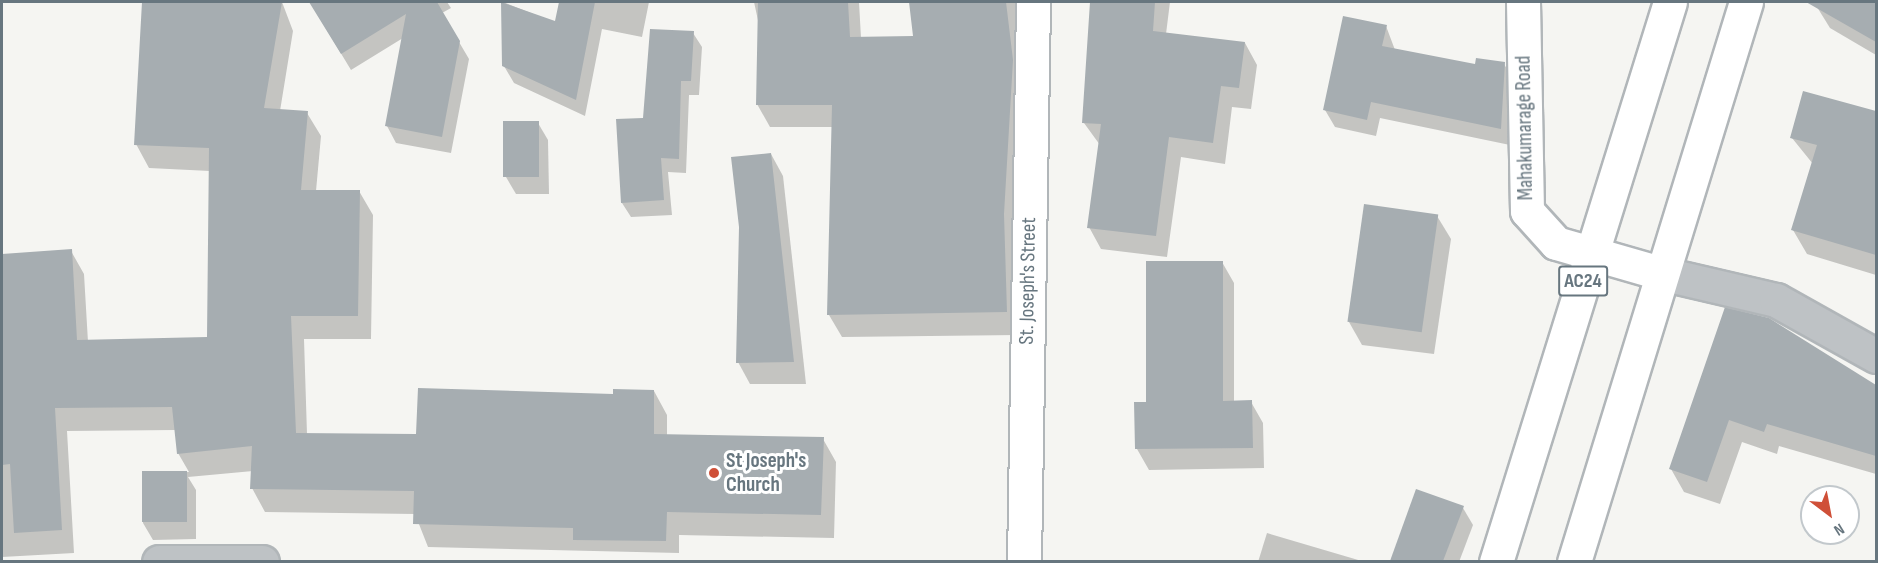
<!DOCTYPE html>
<html>
<head>
<meta charset="utf-8">
<style>
	body { margin:0 }
	#map { position:relative; width:1878px; height:563px; overflow:hidden; background:#f5f5f2; font-family:"Sofia Sans Condensed",sans-serif }
	div>[style] { position:absolute }
	.shadow>* { inset:0; background:#0003 }
	.building>* { inset:0; background:#a6adb1; transform-origin:0 0 }
	.roads { filter:drop-shadow(2px 0 #b1b6b9) drop-shadow(-2px 0 #b1b6b9) drop-shadow(0 2px #b1b6b9) drop-shadow(0 -2px #b1b6b9) }
	.street>* { height:33px; margin:-16.5px; padding:0 16.5px; transform-origin:16.5px; border-radius:16.5px; background:#bec2c5 }
	.secondary>* { height:33px; margin:-16.5px; padding:0 16.5px; transform-origin:16.5px; border-radius:16.5px; background:#fff }
	.primary>* { height:33px; margin:-16.5px; padding:0 16.5px; transform-origin:16.5px; border-radius:16.5px; background:#fff }
	.dots>* { width:16px; height:16px; translate:-50% -50%; box-sizing:border-box; border:3px solid #fff; border-radius:50% }
	span { translate:-50% -50%; white-space:nowrap; text-align:center; line-height:1.15; -webkit-text-stroke:6px #fff; paint-order:stroke }
	.shield-label span { padding:2px 4px; background:#fff; border:2px solid; border-radius:4px; -webkit-text-stroke-width:0 }
	.shield-label { font-size:20px; color:#67767f; font-weight:700 }
	.street-label { font-size:21px; color:#67767f }
	.poi-label { font-size:21px; color:#67767f; font-weight:700 }
	.left { translate:0 -50%; text-align:left }
	.frame { position:absolute; inset:0; border:3px solid #67767f; pointer-events:none }
	.north { position:absolute; left:1800px; top:485px; width:60px; height:60px; box-sizing:border-box; background:#fff; border:2px solid #c2c8cc; border-radius:50%; rotate:148deg; font-size:16px; font-weight:700; line-height:24px; text-align:center; color:#67767f }
	.north::after { content:''; display:block; margin:auto; width:21px; height:27px; background:#cf5038; clip-path:polygon(50% 0,100% 100%,50% 72%,0 100%) }
</style>
</head>
<body>
<div id="map">
	<div class="shadow">
		<i style="clip-path:polygon(143px 2px,282px 2px,293px 31px,280px 111px,307px 113px,321px 136px,316px 191px,359px 191px,373px 215px,371px 339px,304px 339px,307px 434px,418px 436px,654px 391px,667px 415px,667px 436px,823px 439px,836px 462px,834px 538px,679px 535px,679px 553px,428px 547px,415px 514px,265px 512px,252px 488px,253px 471px,188px 477px,196px 490px,196px 539px,153px 540px,143px 523px,143px 473px,189px 472px,178px 453px,176px 430px,67px 431px,74px 553px,2px 557px,2px 256px,71px 251px,84px 274px,88px 342px,209px 339px,210px 171px,149px 168px,136px 144px)"></i>
		<i style="clip-path:polygon(310px 2px,447px 2px,451px 8px,442px 13px,469px 59px,451px 153px,396px 143px,387px 126px,403px 38px,351px 70px)"></i>
		<i style="clip-path:polygon(503px 2px,556px 23px,560px 2px,649px 2px,642px 37px,602px 29px,585px 116px,514px 83px,504px 66px)"></i>
		<i style="clip-path:polygon(754px 2px,859px 2px,861px 38px,915px 37px,910px 2px,1015px 2px,1026px 84px,1020px 335px,842px 337px,829px 315px,833px 127px,770px 127px,757px 104px,759px 25px)"></i>
		<i style="clip-path:polygon(1091px 2px,1170px 2px,1166px 34px,1245px 43px,1257px 65px,1251px 109px,1232px 107px,1225px 164px,1181px 157px,1167px 257px,1101px 249px,1089px 227px,1100px 145px,1084px 123px)"></i>
		<i style="clip-path:polygon(1821px 2px,1876px 2px,1876px 55px,1830px 28px,1817px 7px)"></i>
		<i style="clip-path:polygon(1386px 26px,1395px 50px,1476px 66px,1504px 64px,1514px 81px,1510px 145px,1380px 118px,1376px 136px,1335px 127px,1325px 110px)"></i>
		<i style="clip-path:polygon(693px 33px,702px 47px,699px 95px,689px 95px,686px 173px,668px 172px,672px 215px,631px 217px,622px 203px,617px 121px,645px 120px)"></i>
		<i style="clip-path:polygon(1805px 93px,1876px 113px,1876px 275px,1807px 254px,1793px 230px,1813px 164px,1792px 138px)"></i>
		<i style="clip-path:polygon(538px 123px,548px 140px,549px 194px,516px 194px,506px 177px)"></i>
		<i style="clip-path:polygon(771px 154px,783px 176px,806px 384px,750px 384px,738px 362px,740px 227px)"></i>
		<i style="clip-path:polygon(1437px 216px,1451px 239px,1434px 354px,1362px 345px,1349px 322px)"></i>
		<i style="clip-path:polygon(1222px 262px,1234px 283px,1234px 402px,1251px 402px,1263px 423px,1264px 468px,1149px 470px,1137px 449px,1147px 403px)"></i>
		<i style="clip-path:polygon(1769px 319px,1876px 386px,1876px 474px,1779px 446px,1777px 454px,1742px 442px,1720px 504px,1684px 492px,1671px 469px)"></i>
		<i style="clip-path:polygon(1417px 491px,1463px 508px,1473px 525px,1459px 562px,1392px 562px)"></i>
		<i style="clip-path:polygon(1267px 533px,1365px 562px,1258px 562px)"></i>
	</div>
	<div class="building">
		<i style="clip-path:polygon(142px 2px,282px 2px,264px 108px,308px 111px,301px 190px,360px 190px,358px 316px,291px 316px,296px 433px,416px 434px,418px 388px,613px 394px,613px 389px,654px 390px,654px 434px,824px 437px,821px 515px,667px 512px,666px 541px,573px 540px,573px 528px,413px 524px,414px 491px,250px 489px,252px 446px,177px 454px,172px 407px,55px 408px,62px 530px,14px 533px,10px 464px,2px 465px,2px 254px,72px 249px,77px 340px,207px 337px,209px 148px,134px 145px)"></i>
		<i style="clip-path:polygon(309px 2px,437px 2px,460px 41px,442px 137px,385px 126px,406px 14px,341px 54px)"></i>
		<i style="clip-path:polygon(501px 2px,555px 21px,559px 2px,595px 2px,576px 100px,502px 66px)"></i>
		<i style="clip-path:polygon(758px 2px,848px 2px,850px 37px,913px 36px,909px 2px,1006px 2px,1013px 60px,1004px 214px,1007px 312px,827px 315px,832px 105px,756px 105px)"></i>
		<i style="clip-path:polygon(1090px 2px,1155px 2px,1153px 31px,1245px 42px,1239px 88px,1221px 86px,1213px 143px,1169px 137px,1156px 236px,1087px 228px,1101px 124px,1082px 123px)"></i>
		<i style="clip-path:polygon(1806px 2px,1876px 2px,1876px 42px)"></i>
		<i style="clip-path:polygon(1343px 16px,1387px 25px,1382px 46px,1475px 64px,1476px 58px,1505px 62px,1501px 129px,1371px 102px,1367px 120px,1323px 110px)"></i>
		<i style="clip-path:polygon(650px 29px,694px 31px,691px 81px,681px 81px,679px 159px,661px 158px,664px 200px,621px 203px,616px 119px,643px 118px)"></i>
		<i style="clip-path:polygon(1803px 91px,1876px 111px,1876px 255px,1791px 230px,1817px 145px,1790px 138px)"></i>
		<i style="left:539px;top:121px;width:56px;height:36px;rotate:90deg"></i>
		<i style="clip-path:polygon(771px 153px,794px 362px,736px 363px,739px 227px,731px 157px)"></i>
		<i style="left:1364px;top:204px;width:75px;height:119px;rotate:8deg"></i>
		<i style="clip-path:polygon(1146px 261px,1223px 261px,1223px 401px,1252px 400px,1253px 448px,1135px 449px,1134px 402px,1146px 402px)"></i>
		<i style="clip-path:polygon(1725px 307px,1769px 318px,1876px 385px,1876px 456px,1767px 424px,1764px 432px,1729px 420px,1707px 482px,1669px 469px)"></i>
		<i style="left:187px;top:471px;width:51px;height:45px;rotate:90deg"></i>
		<i style="clip-path:polygon(1416px 489px,1464px 506px,1443px 561px,1390px 561px)"></i>
	</div>
	<div class="roads">
		<div class="street">
			<i style="left:1660px;top:273px;width:119px;rotate:13.1deg"></i>
			<i style="left:1776px;top:300px;width:115px;rotate:29.2deg"></i>
			<i style="left:159px;top:562px;width:103px"></i>
		</div>
		<div class="secondary">
			<i style="left:1523px;top:2px;width:209px;rotate:88.9deg"></i>
			<i style="left:1527px;top:211px;width:43px;rotate:47.8deg"></i>
			<i style="left:1556px;top:243px;width:108px;rotate:16.1deg"></i>
			<i style="left:1024px;top:562px;width:560px;rotate:-89.08deg"></i>
		</div>
		<div class="primary">
			<i style="left:1496px;top:562px;width:586px;rotate:-72.74deg"></i>
			<i style="left:1574px;top:562px;width:586px;rotate:-72.93deg"></i>
		</div>
	</div>
	<div class="dots">
		<i style="left:714px;top:473px;background:#cf5038"></i>
	</div>
	<div class="shield-label">
		<span style="left:1583px;top:281px">AC24</span>
	</div>
	<div class="street-label">
		<span style="left:1525px;top:128px;rotate:-91deg">Mahakumarage Road</span>
		<span style="left:1028px;top:281px;rotate:-89deg">St. Joseph's Street</span>
	</div>
	<div class="poi-label">
		<span class="left" style="left:726px;top:473px">St Joseph's<br>Church</span>
	</div>
	<div class="frame"></div>
	<div class="north">N</div>
</div>
</body>
</html>
